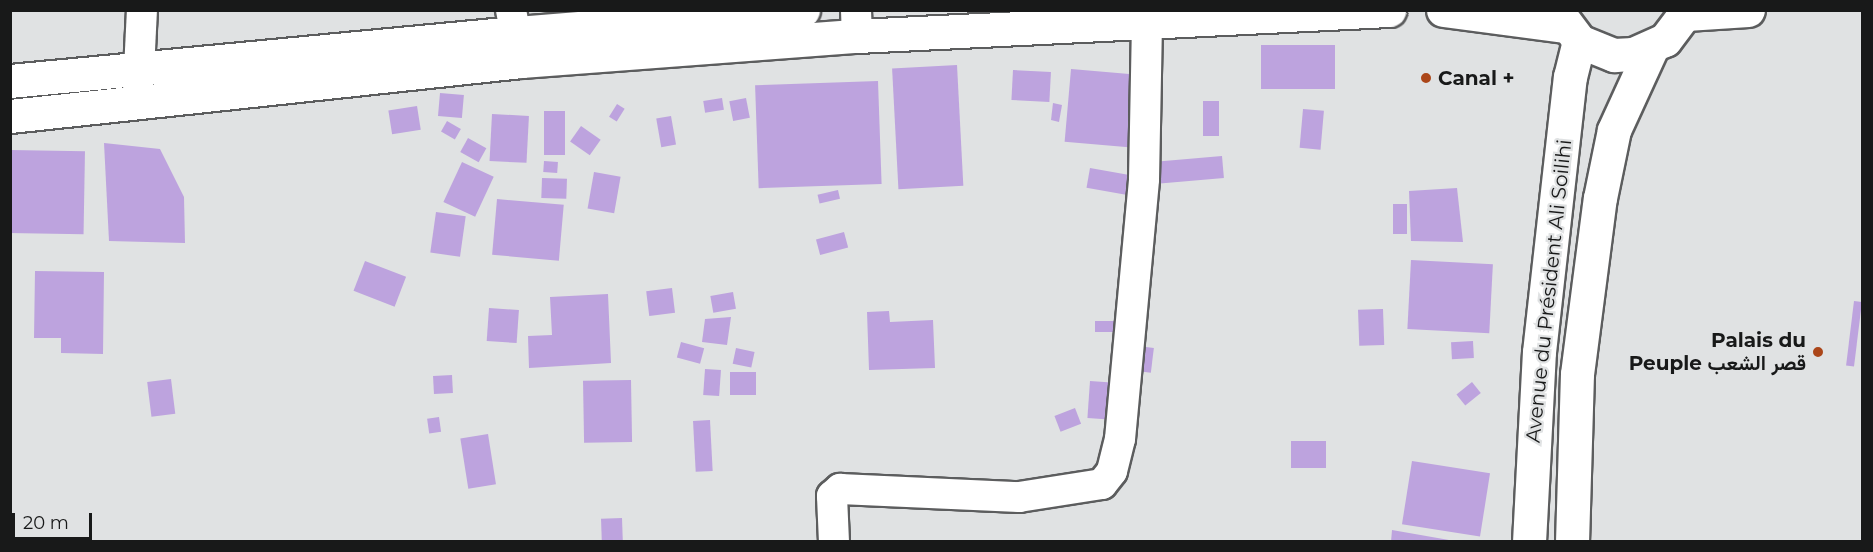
<!DOCTYPE html>
<html>
<head>
<meta charset="utf-8">
<style>
	body { margin:0 }
	#map { position:relative; width:1873px; height:552px; overflow:hidden; background:#e0e2e3; font-family:Montserrat,Vazirmatn,sans-serif }
	div>[style] { position:absolute }
	.building>* { inset:0; background:#bda3de; transform-origin:0 0 }
	.roads { filter:drop-shadow(2px 0 #5c5d5e) drop-shadow(-2px 0 #5c5d5e) drop-shadow(0 2px #5c5d5e) drop-shadow(0 -2px #5c5d5e) }
	.street>* { height:30px; margin:-15px; padding:0 15px; transform-origin:15px; border-radius:15px; background:#fff }
	.secondary>* { height:33px; margin:-16.5px; padding:0 16.5px; transform-origin:16.5px; border-radius:16.5px; background:#fff }
	.dots>* { width:16px; height:16px; translate:-50% -50%; box-sizing:border-box; border:3px solid #e0e2e3; border-radius:50% }
	span { translate:-50% -50%; white-space:nowrap; text-align:center; line-height:1.15; -webkit-text-stroke:4.5px #e0e2e3; paint-order:stroke }
	.poi-label { font-size:20px; color:#181919; font-weight:700 }
	.left { translate:0 -50%; text-align:left }
	.right { translate:-100% -50%; text-align:right }
	.street-label { font-size:20px; color:#181919 }
	.frame { position:absolute; inset:0; border:12px solid #181919; pointer-events:none }
	.scale { position:absolute; left:12px; top:513px; width:80px; height:27px; box-sizing:border-box; border:3px solid #181919; border-top:0; padding-left:8px; font-size:18px; line-height:21px; white-space:nowrap; color:#181919; -webkit-text-stroke:4px #e0e2e3; paint-order:stroke }
</style>
</head>
<body>
<div id="map">
	<div class="building">
		<i style="left:1261px;top:45px;width:74px;height:44px"></i>
		<i style="left:957px;top:65px;width:121px;height:65px;rotate:87deg"></i>
		<i style="left:1071px;top:69px;width:73px;height:73px;rotate:5deg"></i>
		<i style="left:1013px;top:70px;width:38px;height:30px;rotate:3deg"></i>
		<i style="left:878px;top:81px;width:103px;height:123px;rotate:88deg"></i>
		<i style="left:440px;top:93px;width:24px;height:23px;rotate:5deg"></i>
		<i style="left:722px;top:98px;width:12px;height:19px;rotate:81deg"></i>
		<i style="left:746px;top:98px;width:20px;height:17px;rotate:79deg"></i>
		<i style="left:1203px;top:101px;width:16px;height:35px"></i>
		<i style="clip-path:polygon(1053px 103px,1062px 105px,1059px 122px,1051px 120px)"></i>
		<i style="left:617px;top:104px;width:9px;height:15px;rotate:32deg"></i>
		<i style="left:417px;top:106px;width:24px;height:29px;rotate:81deg"></i>
		<i style="left:1303px;top:109px;width:21px;height:39px;rotate:5deg"></i>
		<i style="left:544px;top:111px;width:21px;height:44px"></i>
		<i style="left:492px;top:114px;width:37px;height:47px;rotate:3deg"></i>
		<i style="left:671px;top:116px;width:29px;height:15px;rotate:80deg"></i>
		<i style="left:447px;top:121px;width:16px;height:12px;rotate:30deg"></i>
		<i style="left:581px;top:126px;width:24px;height:19px;rotate:35deg"></i>
		<i style="left:468px;top:138px;width:21px;height:16px;rotate:29deg"></i>
		<i style="clip-path:polygon(104px 143px,160px 149px,184px 197px,185px 243px,109px 241px)"></i>
		<i style="left:10px;top:150px;width:75px;height:83px;rotate:1deg"></i>
		<i style="left:1222px;top:156px;width:22px;height:67px;rotate:85deg"></i>
		<i style="left:544px;top:161px;width:14px;height:11px;rotate:4deg"></i>
		<i style="left:462px;top:162px;width:35px;height:44px;rotate:25deg"></i>
		<i style="left:1090px;top:168px;width:50px;height:20px;rotate:10deg"></i>
		<i style="left:594px;top:172px;width:27px;height:37px;rotate:10deg"></i>
		<i style="left:542px;top:178px;width:25px;height:20px;rotate:2deg"></i>
		<i style="clip-path:polygon(1457px 188px,1463px 242px,1411px 241px,1409px 191px)"></i>
		<i style="left:838px;top:190px;width:9px;height:21px;rotate:77deg"></i>
		<i style="left:497px;top:199px;width:67px;height:56px;rotate:5deg"></i>
		<i style="left:1393px;top:204px;width:14px;height:30px"></i>
		<i style="left:436px;top:212px;width:30px;height:41px;rotate:8deg"></i>
		<i style="left:844px;top:232px;width:16px;height:29px;rotate:75deg"></i>
		<i style="left:1411px;top:260px;width:82px;height:69px;rotate:3deg"></i>
		<i style="left:365px;top:261px;width:44px;height:32px;rotate:21deg"></i>
		<i style="clip-path:polygon(35px 271px,104px 272px,103px 354px,61px 353px,61px 338px,34px 338px)"></i>
		<i style="left:672px;top:288px;width:25px;height:26px;rotate:83deg"></i>
		<i style="left:733px;top:292px;width:17px;height:23px;rotate:80deg"></i>
		<i style="clip-path:polygon(608px 294px,611px 363px,529px 368px,528px 336px,552px 335px,550px 297px)"></i>
		<i style="left:1854px;top:301px;width:8px;height:65px;rotate:7deg"></i>
		<i style="left:489px;top:308px;width:30px;height:33px;rotate:4deg"></i>
		<i style="left:1383px;top:309px;width:36px;height:25px;rotate:88deg"></i>
		<i style="clip-path:polygon(889px 311px,890px 322px,933px 320px,935px 368px,869px 370px,867px 312px)"></i>
		<i style="clip-path:polygon(731px 317px,727px 345px,702px 342px,705px 319px)"></i>
		<i style="left:1095px;top:321px;width:30px;height:11px"></i>
		<i style="left:1473px;top:341px;width:17px;height:22px;rotate:87deg"></i>
		<i style="left:681px;top:342px;width:24px;height:16px;rotate:15deg"></i>
		<i style="left:1138px;top:346px;width:16px;height:25px;rotate:7deg"></i>
		<i style="left:736px;top:348px;width:19px;height:16px;rotate:12deg"></i>
		<i style="left:705px;top:369px;width:16px;height:26px;rotate:4deg"></i>
		<i style="left:730px;top:372px;width:26px;height:23px"></i>
		<i style="left:452px;top:375px;width:18px;height:19px;rotate:87deg"></i>
		<i style="left:171px;top:379px;width:35px;height:24px;rotate:83deg"></i>
		<i style="left:631px;top:380px;width:62px;height:48px;rotate:89deg"></i>
		<i style="left:1090px;top:381px;width:32px;height:37px;rotate:4deg"></i>
		<i style="left:1472px;top:382px;width:14px;height:20px;rotate:51deg"></i>
		<i style="left:1075px;top:408px;width:17px;height:22px;rotate:69deg"></i>
		<i style="left:439px;top:417px;width:15px;height:12px;rotate:82deg"></i>
		<i style="left:710px;top:420px;width:51px;height:17px;rotate:87deg"></i>
		<i style="left:488px;top:434px;width:51px;height:28px;rotate:81deg"></i>
		<i style="left:1291px;top:441px;width:35px;height:27px"></i>
		<i style="left:1412px;top:461px;width:79px;height:64px;rotate:9deg"></i>
		<i style="left:622px;top:518px;width:23px;height:21px;rotate:88deg"></i>
		<i style="clip-path:polygon(1392px 530px,1449px 540px,1449px 542px,1391px 542px)"></i>
	</div>
	<div class="roads">
		<div class="street">
			<i style="left:511px;top:10px;width:49px;rotate:79.4deg"></i>
			<i style="left:856px;top:10px;width:26px;rotate:88deg"></i>
			<i style="left:138px;top:91px;width:81px;rotate:-87.2deg"></i>
			<i style="left:834px;top:542px;width:46px;rotate:-92.5deg"></i>
			<i style="left:832px;top:496px;width:11px;rotate:-41deg"></i>
			<i style="left:840px;top:489px;width:179px;rotate:2.6deg"></i>
			<i style="left:1019px;top:497px;width:84px;rotate:-8.9deg"></i>
			<i style="left:1102px;top:484px;width:16px;rotate:-52deg"></i>
			<i style="left:1112px;top:471px;width:33px;rotate:-76deg"></i>
			<i style="left:1120px;top:439px;width:261px;rotate:-84.7deg"></i>
			<i style="left:1144px;top:179px;width:157px;rotate:-88.9deg"></i>
		</div>
		<div class="secondary">
			<i style="left:1443px;top:10px;width:122px;rotate:7.5deg"></i>
			<i style="left:1556px;top:10px;width:39px;rotate:53deg"></i>
			<i style="left:1579px;top:41px;width:38px;rotate:22deg"></i>
			<i style="left:1614px;top:55px;width:19px;rotate:-3deg"></i>
			<i style="left:1633px;top:54px;width:35px;rotate:-24deg"></i>
			<i style="left:1665px;top:40px;width:38px;rotate:-53deg"></i>
			<i style="left:1686px;top:14px;width:62px;rotate:-3.7deg"></i>
			<i style="left:10px;top:81px;width:507px;rotate:-5.43deg"></i>
			<i style="left:515px;top:33px;width:289px;rotate:-4.6deg"></i>
			<i style="left:10px;top:116px;width:514px;rotate:-6.14deg"></i>
			<i style="left:521px;top:61px;width:337px;rotate:-4.3deg"></i>
			<i style="left:857px;top:36px;width:533px;rotate:-2.8deg"></i>
			<i style="left:1529px;top:542px;width:190px;rotate:-87deg"></i>
			<i style="left:1539px;top:352px;width:277px;rotate:-83.6deg"></i>
			<i style="left:1570px;top:77px;width:37px;rotate:-76deg"></i>
			<i style="left:1572px;top:542px;width:168px;rotate:-88.3deg"></i>
			<i style="left:1577px;top:374px;width:177px;rotate:-82.6deg"></i>
			<i style="left:1600px;top:198px;width:69px;rotate:-78.4deg"></i>
			<i style="left:1614px;top:130px;width:89px;rotate:-65.4deg"></i>
		</div>
	</div>
	<div class="dots">
		<i style="left:1426px;top:78px;background:#ab4619"></i>
		<i style="left:1818px;top:352px;background:#ab4619"></i>
	</div>
	<div class="poi-label">
		<span class="left" style="left:1438px;top:78px">Canal +</span>
		<span class="right" style="left:1806px;top:352px">Palais du<br>Peuple قصر الشعب</span>
	</div>
	<div class="street-label">
		<span style="left:1549px;top:291px;rotate:-84deg">Avenue du Président Ali Soilihi</span>
	</div>
	<div class="frame"></div>
	<div class="scale">20 m</div>
</div>
</body>
</html>
